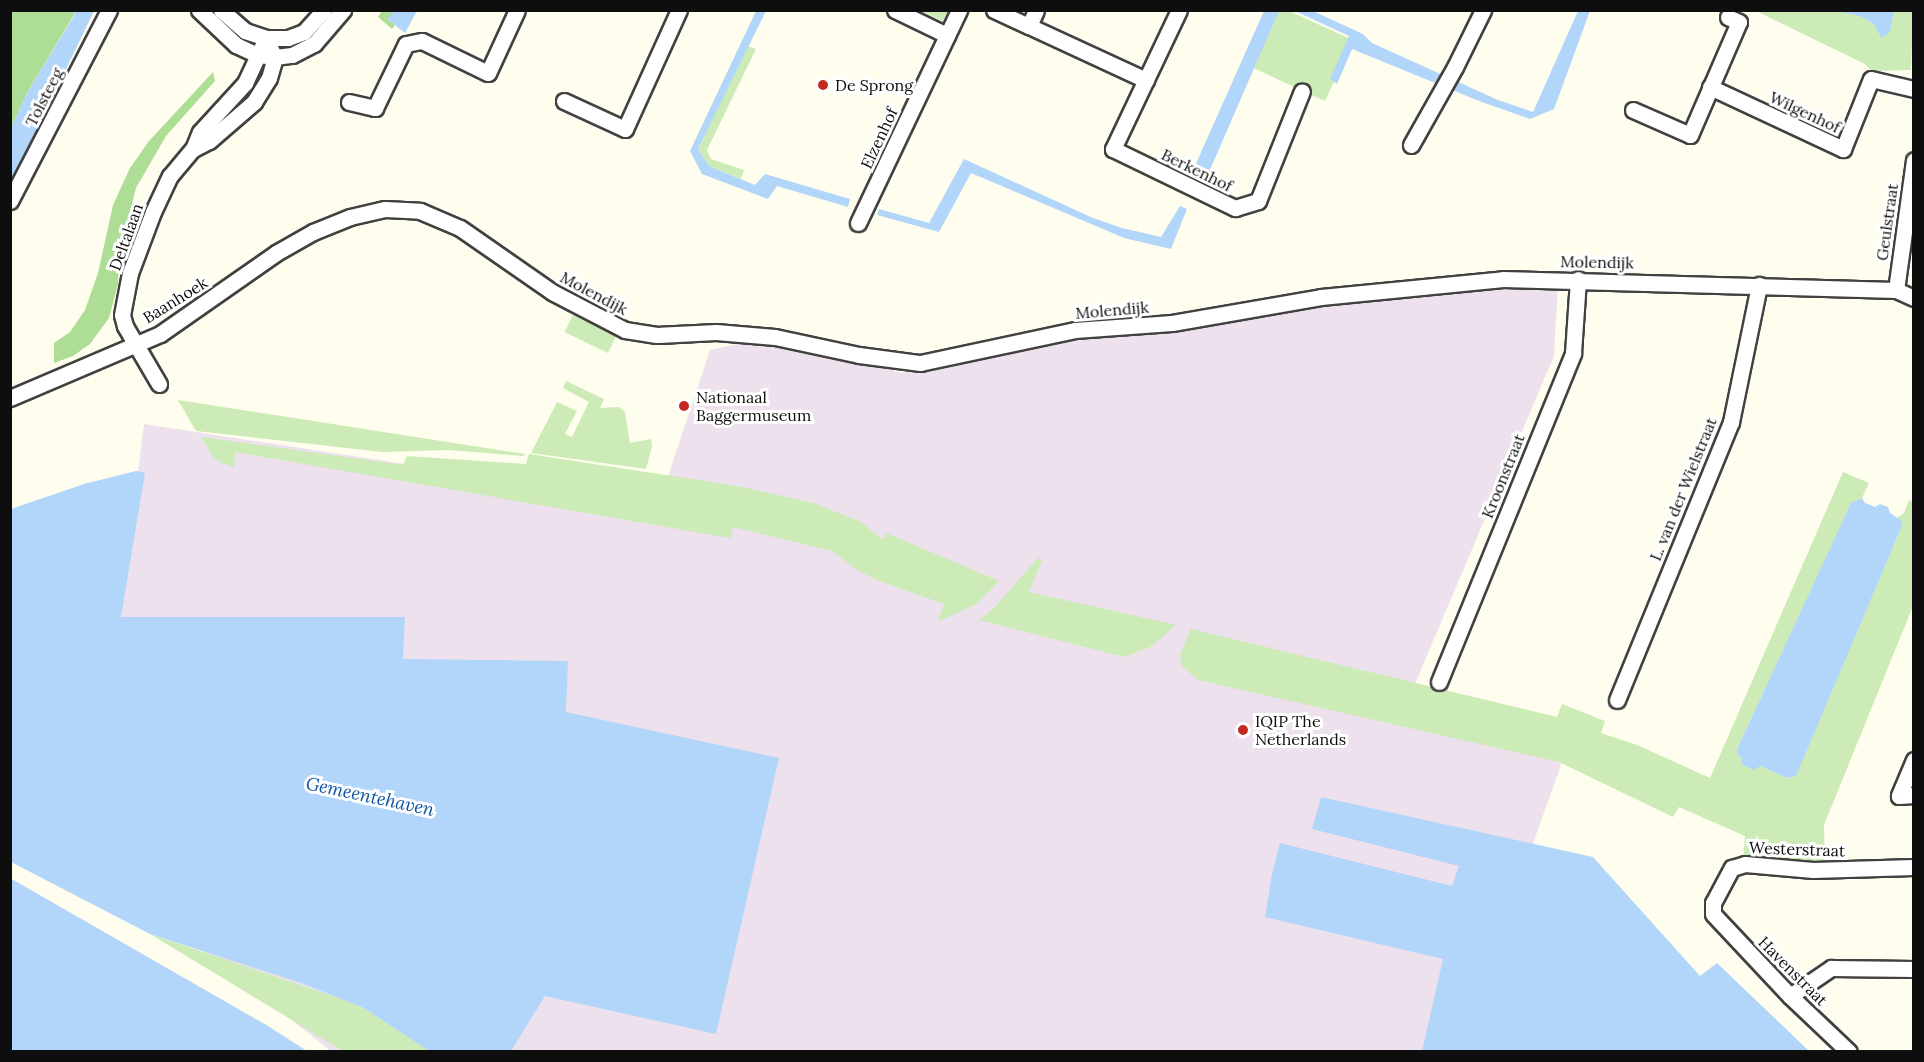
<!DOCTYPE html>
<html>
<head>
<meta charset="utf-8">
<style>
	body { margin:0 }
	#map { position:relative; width:1924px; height:1062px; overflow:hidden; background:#fffdee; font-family:Lora,serif }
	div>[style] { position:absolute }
	.industrial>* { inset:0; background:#ede1ed }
	.green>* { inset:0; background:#ccebb6; transform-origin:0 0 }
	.forest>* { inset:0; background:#aedd95 }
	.water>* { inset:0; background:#b1d6f9 }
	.roads { filter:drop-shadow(2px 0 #414141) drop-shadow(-2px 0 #414141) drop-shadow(0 2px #414141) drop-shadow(0 -2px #414141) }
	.minor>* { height:15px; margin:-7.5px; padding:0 7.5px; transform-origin:7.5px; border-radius:7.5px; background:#fff }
	.dots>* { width:16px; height:16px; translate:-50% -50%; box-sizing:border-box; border:3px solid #fff; border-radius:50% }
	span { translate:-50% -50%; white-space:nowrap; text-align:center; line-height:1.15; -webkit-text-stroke:6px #fff; paint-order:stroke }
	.poi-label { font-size:16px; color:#0e0e0e }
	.left { translate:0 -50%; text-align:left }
	.street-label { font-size:16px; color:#0e0e0e }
	.water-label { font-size:18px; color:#1156a5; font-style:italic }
	.frame { position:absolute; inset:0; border:12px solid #0e0e0e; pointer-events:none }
</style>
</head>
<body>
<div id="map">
	<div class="industrial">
		<i style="clip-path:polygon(1500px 280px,1558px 285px,1554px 356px,1409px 698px,1566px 751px,1459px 1051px,331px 1051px,89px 861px,144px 424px,659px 503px,710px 350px,774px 336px,901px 373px,1076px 332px,1329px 293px)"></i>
	</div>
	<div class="green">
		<i style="clip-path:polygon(920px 11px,949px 10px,949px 11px,943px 21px)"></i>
		<i style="clip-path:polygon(1274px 11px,1289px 11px,1353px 40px,1325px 101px,1249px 66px)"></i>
		<i style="clip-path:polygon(1756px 11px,1835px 11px,1861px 16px,1874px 24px,1881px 38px,1894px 11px,1913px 11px,1911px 70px,1872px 71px,1865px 64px)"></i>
		<i style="clip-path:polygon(748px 46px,756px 49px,707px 150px,711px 159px,744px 170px,741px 179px,709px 166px,698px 149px)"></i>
		<i style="left:573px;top:315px;width:48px;height:19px;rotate:26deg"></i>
		<i style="clip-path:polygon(566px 381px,604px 399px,600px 408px,619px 407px,625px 412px,630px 443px,651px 439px,652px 446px,646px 469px,531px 453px,557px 402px,577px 411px,565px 434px,572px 437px,589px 402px,563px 388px)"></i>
		<i style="clip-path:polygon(178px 400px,525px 454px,524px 456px,448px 450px,382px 452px,196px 431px)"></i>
		<i style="clip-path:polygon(202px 437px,403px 465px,407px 456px,526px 464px,529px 454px,737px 486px,814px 503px,861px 522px,879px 537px,884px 539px,886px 533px,999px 581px,978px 603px,940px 621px,938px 620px,944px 604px,877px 580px,857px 570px,832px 551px,733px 527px,730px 538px,235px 452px,234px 467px,221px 463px,212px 456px)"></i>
		<i style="clip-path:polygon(1843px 472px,1869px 483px,1862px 498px,1851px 504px,1737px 749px,1737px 755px,1742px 758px,1741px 764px,1760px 766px,1787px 778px,1795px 776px,1902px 526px,1898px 517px,1904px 513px,1909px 500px,1913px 502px,1913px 606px,1824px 825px,1825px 865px,1743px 861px,1745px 836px,1679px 807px,1673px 817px,1559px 762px,1198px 680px,1181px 665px,1180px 654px,1191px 629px,1557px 717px,1562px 704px,1605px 721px,1601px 733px,1637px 745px,1710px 778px)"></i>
		<i style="clip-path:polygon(1038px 558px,1042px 560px,1029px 592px,1176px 625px,1152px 646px,1125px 657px,979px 620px,993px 609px)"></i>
		<i style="clip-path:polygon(150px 934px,342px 999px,364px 1008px,429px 1051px,343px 1051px)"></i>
	</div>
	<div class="forest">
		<i style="clip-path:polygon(11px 11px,72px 11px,75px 13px,27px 93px,11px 128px)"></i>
		<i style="clip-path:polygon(382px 11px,394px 11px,388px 19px,395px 25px,392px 29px,378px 17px)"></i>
		<i style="clip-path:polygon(213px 72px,215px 81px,166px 136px,136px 188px,125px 232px,119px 262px,118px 284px,109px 318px,90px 344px,73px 356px,54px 363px,54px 343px,70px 332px,85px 310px,98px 273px,113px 205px,130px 168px,149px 141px)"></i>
	</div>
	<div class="water">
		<i style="clip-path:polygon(72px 11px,94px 11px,11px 183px,11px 128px,27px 93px,75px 14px)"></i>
		<i style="clip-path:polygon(394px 11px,417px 11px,405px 33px,387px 19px)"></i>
		<i style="clip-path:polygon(756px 11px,766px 11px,698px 149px,709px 166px,755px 185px,765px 174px,850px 199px,848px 207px,777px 186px,768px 199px,702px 174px,690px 151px)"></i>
		<i style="clip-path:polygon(1264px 11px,1279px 11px,1209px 172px,1194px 168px)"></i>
		<i style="clip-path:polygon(1295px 11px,1313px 11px,1363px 34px,1372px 43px,1498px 100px,1533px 112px,1578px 11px,1590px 11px,1554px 109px,1530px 119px,1479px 101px,1352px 49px,1337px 84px,1330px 79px,1349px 36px)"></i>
		<i style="clip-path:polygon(1894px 11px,1890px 32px,1881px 38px,1874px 24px,1860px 16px,1835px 11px)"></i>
		<i style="clip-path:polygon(964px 159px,1093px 218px,1122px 228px,1161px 237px,1180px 206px,1187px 209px,1171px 249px,1124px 238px,971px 173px,939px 232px,877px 215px,879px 209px,929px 223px)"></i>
		<i style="clip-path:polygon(136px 471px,145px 473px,121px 617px,405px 617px,403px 659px,568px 661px,566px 712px,779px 758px,716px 1034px,545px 996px,511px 1051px,429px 1051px,364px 1008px,301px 983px,150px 934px,11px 862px,11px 509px,84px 484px)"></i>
		<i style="clip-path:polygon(1862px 498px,1865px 503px,1875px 507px,1880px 504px,1888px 507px,1890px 513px,1901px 520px,1902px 526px,1796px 776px,1787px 778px,1760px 766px,1754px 770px,1741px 764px,1742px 758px,1737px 755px,1737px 749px,1851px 503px)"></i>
		<i style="clip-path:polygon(1321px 797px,1593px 857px,1700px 976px,1717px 963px,1809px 1051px,1422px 1051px,1443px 959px,1265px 917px,1272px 874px,1280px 843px,1452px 886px,1459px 866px,1312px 829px)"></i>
		<i style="clip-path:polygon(10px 878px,268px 1026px,307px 1051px,11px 1051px)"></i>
	</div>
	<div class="roads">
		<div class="minor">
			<i style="left:199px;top:10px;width:51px;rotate:43.4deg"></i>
			<i style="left:236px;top:45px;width:23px;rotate:25deg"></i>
			<i style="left:257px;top:55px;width:18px;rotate:6deg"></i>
			<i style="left:275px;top:57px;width:17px;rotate:-7deg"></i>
			<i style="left:292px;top:55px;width:25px;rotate:-27deg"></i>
			<i style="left:314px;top:44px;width:45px;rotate:-49.5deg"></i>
			<i style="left:221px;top:10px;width:32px;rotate:41deg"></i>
			<i style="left:245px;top:31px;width:22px;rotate:18deg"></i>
			<i style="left:266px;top:38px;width:22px"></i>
			<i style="left:288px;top:38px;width:17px;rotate:-21deg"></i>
			<i style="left:304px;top:32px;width:30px;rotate:-48deg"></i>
			<i style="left:895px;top:10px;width:58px;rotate:25.7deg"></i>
			<i style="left:994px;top:10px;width:38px;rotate:25deg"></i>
			<i style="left:1029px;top:26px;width:17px;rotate:-66deg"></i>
			<i style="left:1179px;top:10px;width:154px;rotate:115.4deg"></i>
			<i style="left:1113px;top:149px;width:136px;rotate:25.8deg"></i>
			<i style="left:1235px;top:208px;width:24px;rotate:-17deg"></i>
			<i style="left:1258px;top:201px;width:118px;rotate:-68.2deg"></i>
			<i style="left:1029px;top:26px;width:129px;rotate:24.8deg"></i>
			<i style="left:1710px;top:87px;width:147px;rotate:25deg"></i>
			<i style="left:1843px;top:149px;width:75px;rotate:-68.2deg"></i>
			<i style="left:1871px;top:79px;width:44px;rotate:13.1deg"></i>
			<i style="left:564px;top:101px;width:67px;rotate:24.7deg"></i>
			<i style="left:625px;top:129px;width:131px;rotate:-65.6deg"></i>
			<i style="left:349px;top:102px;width:27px;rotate:13deg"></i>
			<i style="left:375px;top:108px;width:71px;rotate:-64.2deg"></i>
			<i style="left:406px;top:44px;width:16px;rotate:-11deg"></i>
			<i style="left:422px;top:41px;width:73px;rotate:25.9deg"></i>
			<i style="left:488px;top:73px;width:69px;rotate:-65.3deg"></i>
			<i style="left:1633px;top:110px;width:62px;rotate:23.7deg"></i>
			<i style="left:1690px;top:135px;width:123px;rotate:-66.6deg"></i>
			<i style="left:1739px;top:22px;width:12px;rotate:-156deg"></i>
			<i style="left:1411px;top:145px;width:90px;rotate:-60.6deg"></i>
			<i style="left:1455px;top:67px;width:64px;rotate:-63.8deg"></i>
			<i style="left:193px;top:149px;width:18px;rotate:-27deg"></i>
			<i style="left:209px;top:141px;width:60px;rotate:-40.9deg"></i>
			<i style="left:254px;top:102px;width:28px;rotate:-58deg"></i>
			<i style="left:269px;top:78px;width:22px;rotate:-74deg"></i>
			<i style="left:275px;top:57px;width:10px;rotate:-119deg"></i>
			<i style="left:10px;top:201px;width:215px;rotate:-62.6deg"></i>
			<i style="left:858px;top:223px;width:236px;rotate:-64.6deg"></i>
			<i style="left:1896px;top:290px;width:131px;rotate:-82.1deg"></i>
			<i style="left:159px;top:384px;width:67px;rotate:-120.4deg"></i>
			<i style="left:125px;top:326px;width:11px;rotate:-105deg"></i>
			<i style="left:122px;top:315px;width:43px;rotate:-79.2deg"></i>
			<i style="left:130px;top:273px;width:65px;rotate:-69.3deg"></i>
			<i style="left:153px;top:212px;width:40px;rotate:-65deg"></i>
			<i style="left:170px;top:176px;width:35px;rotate:-50deg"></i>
			<i style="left:193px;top:149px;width:18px;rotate:-68deg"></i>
			<i style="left:200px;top:132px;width:67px;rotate:-47.4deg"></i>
			<i style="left:245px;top:83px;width:50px;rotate:-65deg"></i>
			<i style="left:10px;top:398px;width:163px;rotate:-23.1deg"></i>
			<i style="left:160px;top:334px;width:141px;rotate:-34.9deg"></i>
			<i style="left:276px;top:253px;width:43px;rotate:-29.6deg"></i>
			<i style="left:313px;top:232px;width:40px;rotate:-22deg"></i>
			<i style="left:350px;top:217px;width:36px;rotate:-13deg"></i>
			<i style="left:385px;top:209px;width:35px;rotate:3deg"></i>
			<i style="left:420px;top:211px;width:43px;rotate:23deg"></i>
			<i style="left:460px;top:228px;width:112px;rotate:34.8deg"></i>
			<i style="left:552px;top:292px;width:82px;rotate:27.5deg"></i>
			<i style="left:625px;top:330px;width:32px;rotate:9deg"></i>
			<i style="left:657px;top:335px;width:59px;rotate:-2.9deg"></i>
			<i style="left:716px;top:332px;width:59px;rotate:4.8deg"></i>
			<i style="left:775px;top:337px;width:86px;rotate:12.1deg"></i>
			<i style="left:859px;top:355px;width:62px;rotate:7.5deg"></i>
			<i style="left:920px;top:363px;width:158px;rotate:-12deg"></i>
			<i style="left:1075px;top:330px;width:97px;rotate:-4.1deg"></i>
			<i style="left:1172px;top:323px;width:151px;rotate:-9.9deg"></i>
			<i style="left:1321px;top:297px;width:183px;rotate:-5.6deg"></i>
			<i style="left:1503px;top:279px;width:393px;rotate:1.6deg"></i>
			<i style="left:1896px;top:290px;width:20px;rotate:24deg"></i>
			<i style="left:1439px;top:682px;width:355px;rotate:-67.8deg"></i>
			<i style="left:1573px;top:353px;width:74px;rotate:-86.1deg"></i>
			<i style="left:1617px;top:700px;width:300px;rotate:-67.7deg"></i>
			<i style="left:1731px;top:422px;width:140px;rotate:-78.4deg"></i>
			<i style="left:1914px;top:760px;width:39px;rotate:113deg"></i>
			<i style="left:1899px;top:796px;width:15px;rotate:-4deg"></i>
			<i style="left:1790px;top:996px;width:50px;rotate:-34.3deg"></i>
			<i style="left:1831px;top:968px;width:83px;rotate:0.7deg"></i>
			<i style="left:1849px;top:1052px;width:81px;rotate:-136.5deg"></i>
			<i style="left:1790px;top:996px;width:112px;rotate:-133.2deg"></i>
			<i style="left:1713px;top:914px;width:11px;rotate:-90deg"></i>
			<i style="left:1713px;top:903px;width:40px;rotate:-62deg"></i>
			<i style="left:1732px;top:868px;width:14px;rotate:-17deg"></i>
			<i style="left:1745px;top:864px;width:68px;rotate:5deg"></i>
			<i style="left:1813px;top:870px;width:101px;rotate:-1.7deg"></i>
		</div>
	</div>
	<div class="dots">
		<i style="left:823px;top:85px;background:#c4281f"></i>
		<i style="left:684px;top:406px;background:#c4281f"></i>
		<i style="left:1243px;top:730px;background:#c4281f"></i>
	</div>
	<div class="poi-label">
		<span class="left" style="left:835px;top:85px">De Sprong</span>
		<span class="left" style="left:696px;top:406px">Nationaal<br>Baggermuseum</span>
		<span class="left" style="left:1255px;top:730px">IQIP The<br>Netherlands</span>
	</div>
	<div class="street-label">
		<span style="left:44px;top:97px;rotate:-63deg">Tolsteeg</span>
		<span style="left:1805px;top:112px;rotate:25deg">Wilgenhof</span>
		<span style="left:879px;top:138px;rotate:-65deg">Elzenhof</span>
		<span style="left:1197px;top:170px;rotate:26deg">Berkenhof</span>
		<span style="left:1887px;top:222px;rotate:-82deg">Geulstraat</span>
		<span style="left:126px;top:237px;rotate:-70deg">Deltalaan</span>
		<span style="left:1597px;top:262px;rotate:1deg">Molendijk</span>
		<span style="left:594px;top:293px;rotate:28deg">Molendijk</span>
		<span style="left:175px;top:300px;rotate:-32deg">Baanhoek</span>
		<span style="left:1112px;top:310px;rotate:-5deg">Molendijk</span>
		<span style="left:1503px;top:476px;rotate:-68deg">Kroonstraat</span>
		<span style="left:1683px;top:489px;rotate:-68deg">L. van der Wielstraat</span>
		<span style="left:1797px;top:849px;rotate:2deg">Westerstraat</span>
		<span style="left:1793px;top:971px;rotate:45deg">Havenstraat</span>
	</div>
	<div class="water-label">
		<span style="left:370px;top:797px;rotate:12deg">Gemeentehaven</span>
	</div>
	<div class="frame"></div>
</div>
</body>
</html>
